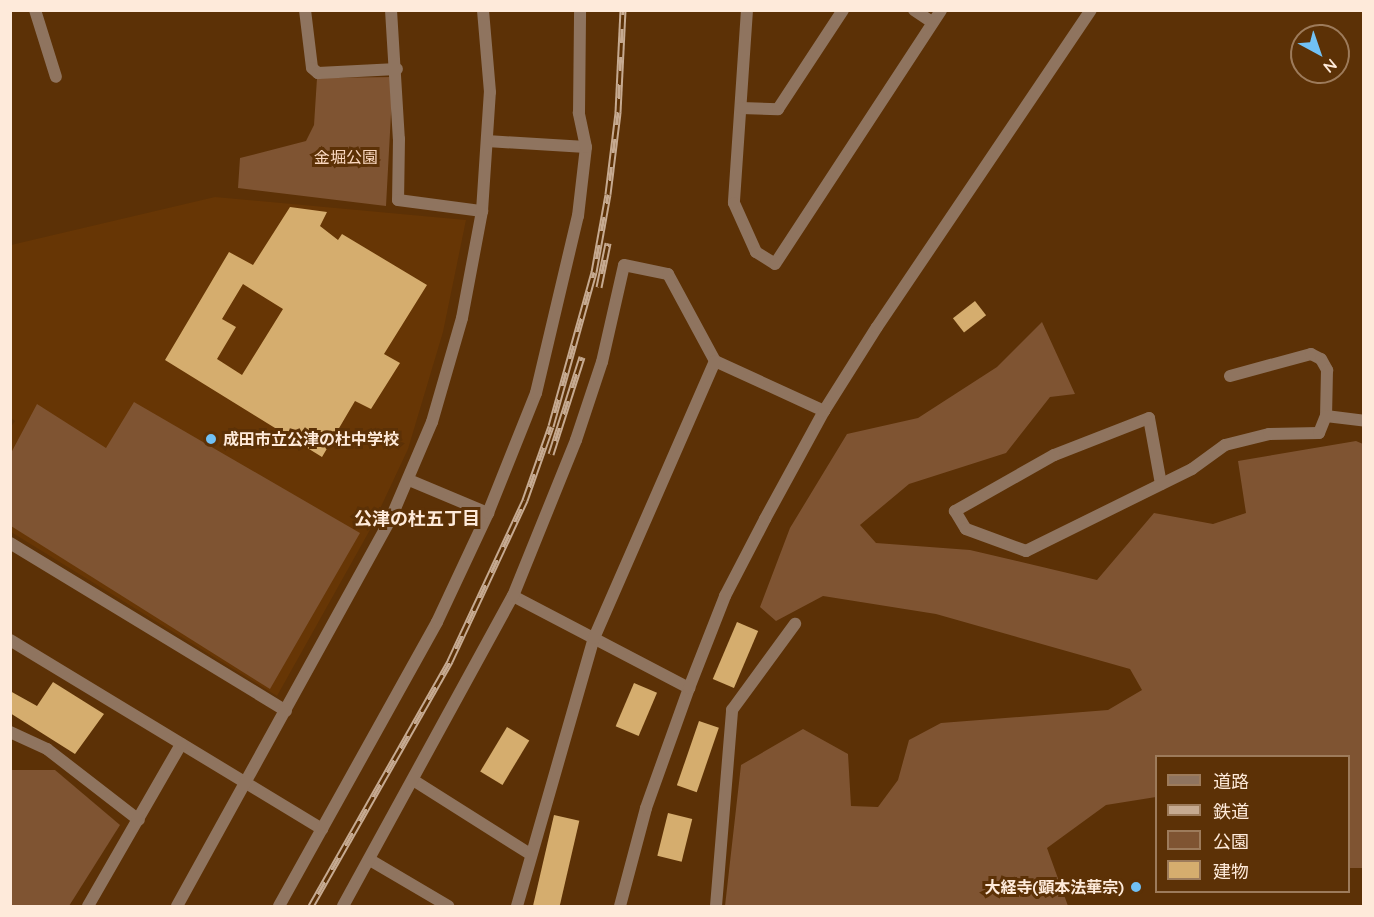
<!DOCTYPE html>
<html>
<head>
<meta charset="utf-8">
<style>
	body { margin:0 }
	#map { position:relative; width:1374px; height:917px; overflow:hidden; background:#5c3106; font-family:Quicksand,"Noto Sans JP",sans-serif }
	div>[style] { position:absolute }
	.built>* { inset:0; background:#673605 }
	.green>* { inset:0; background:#7f5432 }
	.building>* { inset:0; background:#d5ad6e; transform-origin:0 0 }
	.minor>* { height:12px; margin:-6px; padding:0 6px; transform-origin:6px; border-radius:6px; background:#8f745f }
	.tertiary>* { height:12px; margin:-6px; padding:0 6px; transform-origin:6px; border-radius:6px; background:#8f745f }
	.rail>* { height:7px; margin-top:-3.5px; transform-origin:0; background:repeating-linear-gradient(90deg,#5c3106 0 14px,#c6aa91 0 28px); box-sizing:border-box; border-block:2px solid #c6aa91 }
	.dots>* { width:16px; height:16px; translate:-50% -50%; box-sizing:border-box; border:3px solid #5c3106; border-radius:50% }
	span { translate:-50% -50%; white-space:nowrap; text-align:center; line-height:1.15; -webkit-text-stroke:6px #5c3106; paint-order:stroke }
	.park-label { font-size:16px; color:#fad8c0 }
	.poi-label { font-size:16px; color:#feeada; font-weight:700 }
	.left { translate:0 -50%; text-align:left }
	.right { translate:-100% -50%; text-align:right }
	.neighbourhood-label { font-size:18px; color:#feeada; font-weight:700 }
	.frame { position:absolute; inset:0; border:12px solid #feeada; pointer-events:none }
	.legend { position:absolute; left:1155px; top:755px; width:195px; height:138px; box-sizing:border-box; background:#5c3106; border:2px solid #9d7b5b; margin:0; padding:8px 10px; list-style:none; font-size:18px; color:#feeada }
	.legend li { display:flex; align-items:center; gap:12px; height:30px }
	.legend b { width:30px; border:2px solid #9d7b5b }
	.north { position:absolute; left:1290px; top:24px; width:60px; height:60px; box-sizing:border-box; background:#5c3106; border:2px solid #9d7b5b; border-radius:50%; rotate:140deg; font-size:16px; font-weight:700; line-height:24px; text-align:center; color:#feeada }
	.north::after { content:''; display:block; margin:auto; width:21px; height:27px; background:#71c1f5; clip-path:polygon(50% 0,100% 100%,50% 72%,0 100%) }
</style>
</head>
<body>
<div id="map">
	<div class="built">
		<i style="clip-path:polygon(215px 197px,466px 220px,443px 332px,408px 449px,371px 528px,277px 696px,11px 532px,10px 428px,15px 421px,11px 418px,11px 245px)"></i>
	</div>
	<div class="green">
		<i style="clip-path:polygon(393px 77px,386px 206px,238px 188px,240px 158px,306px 141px,314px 125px,317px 78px)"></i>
		<i style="clip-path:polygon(1042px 322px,1075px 394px,1050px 397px,1006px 453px,909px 484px,860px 525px,876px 543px,970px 550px,1097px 580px,1154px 513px,1213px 524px,1246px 513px,1238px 461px,1356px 441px,1363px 444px,1363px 868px,1349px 868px,1348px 756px,1156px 756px,1156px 797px,1106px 805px,1047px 848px,1068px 906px,725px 906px,741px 765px,803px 729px,848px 754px,851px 806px,878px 807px,898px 780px,909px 740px,941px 723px,1108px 710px,1142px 690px,1130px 669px,936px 614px,823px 596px,776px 621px,760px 607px,790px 528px,847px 434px,918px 418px,997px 367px)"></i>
		<i style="clip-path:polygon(134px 402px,360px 533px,270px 689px,11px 526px,11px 453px,37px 404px,106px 448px)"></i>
		<i style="clip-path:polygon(11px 770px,55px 770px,120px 825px,69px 906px,11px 906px)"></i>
	</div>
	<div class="building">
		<i style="clip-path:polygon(evenodd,290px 207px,327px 212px,320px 226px,338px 240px,342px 234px,427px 285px,384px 354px,400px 363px,371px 409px,355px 401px,322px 457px,165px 360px,229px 252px,253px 265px,290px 207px,243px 284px,283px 309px,242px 375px,217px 359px,236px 327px,222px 319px,243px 284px)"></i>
		<i style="left:975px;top:301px;width:18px;height:28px;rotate:52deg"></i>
		<i style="left:737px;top:622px;width:23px;height:62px;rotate:23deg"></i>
		<i style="clip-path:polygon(53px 682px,104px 714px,75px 754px,10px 713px,10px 691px,37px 706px)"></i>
		<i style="left:634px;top:683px;width:25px;height:47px;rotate:23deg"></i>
		<i style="left:699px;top:721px;width:21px;height:68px;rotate:19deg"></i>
		<i style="left:507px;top:727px;width:26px;height:52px;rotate:31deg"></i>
		<i style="left:668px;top:813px;width:25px;height:44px;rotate:14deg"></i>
		<i style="left:554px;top:815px;width:26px;height:94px;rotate:13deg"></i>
	</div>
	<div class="minor">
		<i style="left:35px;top:10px;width:70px;rotate:72.6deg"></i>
		<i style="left:305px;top:10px;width:58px;rotate:83.1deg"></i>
		<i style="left:312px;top:68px;width:8px;rotate:40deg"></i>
		<i style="left:318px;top:73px;width:79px;rotate:-2.9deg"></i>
		<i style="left:391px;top:10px;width:129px;rotate:86.5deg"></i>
		<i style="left:399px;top:139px;width:61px;rotate:90.9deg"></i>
		<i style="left:398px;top:200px;width:85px;rotate:7.5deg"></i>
		<i style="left:747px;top:10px;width:193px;rotate:93.9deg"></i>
		<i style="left:734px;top:203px;width:54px;rotate:65.8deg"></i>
		<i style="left:756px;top:252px;width:22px;rotate:32deg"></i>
		<i style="left:775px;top:264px;width:303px;rotate:-56.8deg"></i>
		<i style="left:914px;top:10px;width:22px;rotate:34deg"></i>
		<i style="left:741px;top:108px;width:37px;rotate:2deg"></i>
		<i style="left:778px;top:109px;width:118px;rotate:-56.7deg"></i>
		<i style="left:487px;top:141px;width:99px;rotate:3.5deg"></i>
		<i style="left:1230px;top:376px;width:84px;rotate:-15.2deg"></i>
		<i style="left:1311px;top:354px;width:11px;rotate:27deg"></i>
		<i style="left:1321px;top:359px;width:13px;rotate:61deg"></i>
		<i style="left:1327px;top:370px;width:46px;rotate:91.2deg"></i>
		<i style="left:409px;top:480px;width:86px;rotate:22.7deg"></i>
		<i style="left:1161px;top:484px;width:67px;rotate:-100.3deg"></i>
		<i style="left:1149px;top:418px;width:102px;rotate:158.7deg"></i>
		<i style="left:1054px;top:455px;width:114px;rotate:150.5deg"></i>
		<i style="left:955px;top:511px;width:21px;rotate:59deg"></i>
		<i style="left:966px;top:529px;width:64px;rotate:20.1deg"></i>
		<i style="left:1026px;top:551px;width:185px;rotate:-26.3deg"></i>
		<i style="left:1192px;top:469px;width:41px;rotate:-36deg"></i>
		<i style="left:1225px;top:445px;width:45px;rotate:-14deg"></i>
		<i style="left:1269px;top:434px;width:50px;rotate:-1.1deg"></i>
		<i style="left:1319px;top:433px;width:18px;rotate:-68deg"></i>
		<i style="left:1326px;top:416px;width:38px;rotate:7deg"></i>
		<i style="left:10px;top:543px;width:323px;rotate:31.3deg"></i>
		<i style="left:513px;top:596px;width:199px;rotate:27.6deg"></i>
		<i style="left:10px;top:640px;width:365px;rotate:31.2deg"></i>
		<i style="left:10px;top:732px;width:41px;rotate:24.7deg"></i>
		<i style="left:47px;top:749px;width:116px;rotate:37.7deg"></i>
		<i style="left:413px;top:780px;width:138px;rotate:32.3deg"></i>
		<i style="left:370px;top:860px;width:91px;rotate:30.5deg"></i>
		<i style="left:88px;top:906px;width:187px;rotate:-60.1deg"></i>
		<i style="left:279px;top:906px;width:325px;rotate:-60.9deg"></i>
		<i style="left:437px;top:622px;width:120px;rotate:-64.9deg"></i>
		<i style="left:488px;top:513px;width:129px;rotate:-68.2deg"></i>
		<i style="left:536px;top:393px;width:182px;rotate:-76.7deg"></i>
		<i style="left:578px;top:216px;width:69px;rotate:-83.4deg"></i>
		<i style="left:586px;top:147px;width:35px;rotate:-102deg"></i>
		<i style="left:579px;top:113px;width:103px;rotate:-89.4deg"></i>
		<i style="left:343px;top:906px;width:354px;rotate:-61.3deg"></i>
		<i style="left:513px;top:596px;width:168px;rotate:-68deg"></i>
		<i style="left:576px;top:440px;width:82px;rotate:-71.6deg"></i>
		<i style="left:602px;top:362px;width:99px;rotate:-77.2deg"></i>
		<i style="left:624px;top:265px;width:45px;rotate:11.6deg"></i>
		<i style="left:668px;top:274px;width:99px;rotate:61.6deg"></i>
		<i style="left:715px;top:361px;width:120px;rotate:24.6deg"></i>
		<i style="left:517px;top:906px;width:279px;rotate:-74deg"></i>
		<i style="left:594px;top:638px;width:302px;rotate:-66.4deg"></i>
		<i style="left:716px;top:906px;width:197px;rotate:-85.3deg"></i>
		<i style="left:732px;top:710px;width:107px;rotate:-53.8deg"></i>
	</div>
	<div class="tertiary">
		<i style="left:177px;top:906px;width:443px;rotate:-61.1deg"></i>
		<i style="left:391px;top:518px;width:104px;rotate:-66.9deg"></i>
		<i style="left:432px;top:422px;width:108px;rotate:-73.9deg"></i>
		<i style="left:462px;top:318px;width:109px;rotate:-79.4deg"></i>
		<i style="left:482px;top:211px;width:119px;rotate:-86.2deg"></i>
		<i style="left:490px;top:92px;width:82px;rotate:-94.9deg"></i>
		<i style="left:620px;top:906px;width:101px;rotate:-75.1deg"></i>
		<i style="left:646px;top:808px;width:127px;rotate:-70.3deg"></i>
		<i style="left:689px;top:688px;width:99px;rotate:-68.6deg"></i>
		<i style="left:725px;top:596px;width:87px;rotate:-62.5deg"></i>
		<i style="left:765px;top:519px;width:123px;rotate:-61.4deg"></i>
		<i style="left:824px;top:411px;width:99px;rotate:-57.8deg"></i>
		<i style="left:877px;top:327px;width:382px;rotate:-56deg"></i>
	</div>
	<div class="rail">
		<i style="left:599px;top:287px;width:45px;rotate:-78.4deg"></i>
		<i style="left:551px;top:454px;width:102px;rotate:-72.3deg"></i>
		<i style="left:311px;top:906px;width:282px;rotate:-60.4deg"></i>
		<i style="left:450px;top:661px;width:178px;rotate:-65deg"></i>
		<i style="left:525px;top:500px;width:78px;rotate:-70.6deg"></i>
		<i style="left:551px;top:426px;width:160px;rotate:-74.4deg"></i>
		<i style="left:594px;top:272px;width:79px;rotate:-79.8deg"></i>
		<i style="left:608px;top:194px;width:83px;rotate:-83deg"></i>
		<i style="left:618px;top:112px;width:102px;rotate:-87.2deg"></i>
	</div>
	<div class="dots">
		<i style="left:211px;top:439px;background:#71c1f5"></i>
		<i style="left:1136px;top:887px;background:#71c1f5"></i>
	</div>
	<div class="park-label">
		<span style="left:346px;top:157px">金堀公園</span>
	</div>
	<div class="poi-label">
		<span class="left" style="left:223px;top:439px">成田市立公津の杜中学校</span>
		<span class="right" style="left:1124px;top:887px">大経寺(顕本法華宗)</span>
	</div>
	<div class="neighbourhood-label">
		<span style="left:417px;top:519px">公津の杜五丁目</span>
	</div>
	<div class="frame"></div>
	<ul class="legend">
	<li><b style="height:8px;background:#8f745f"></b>道路</li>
	<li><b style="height:8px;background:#c6aa91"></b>鉄道</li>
	<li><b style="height:16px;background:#7f5432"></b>公園</li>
	<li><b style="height:16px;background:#d5ad6e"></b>建物</li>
	</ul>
	<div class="north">N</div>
</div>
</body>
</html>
